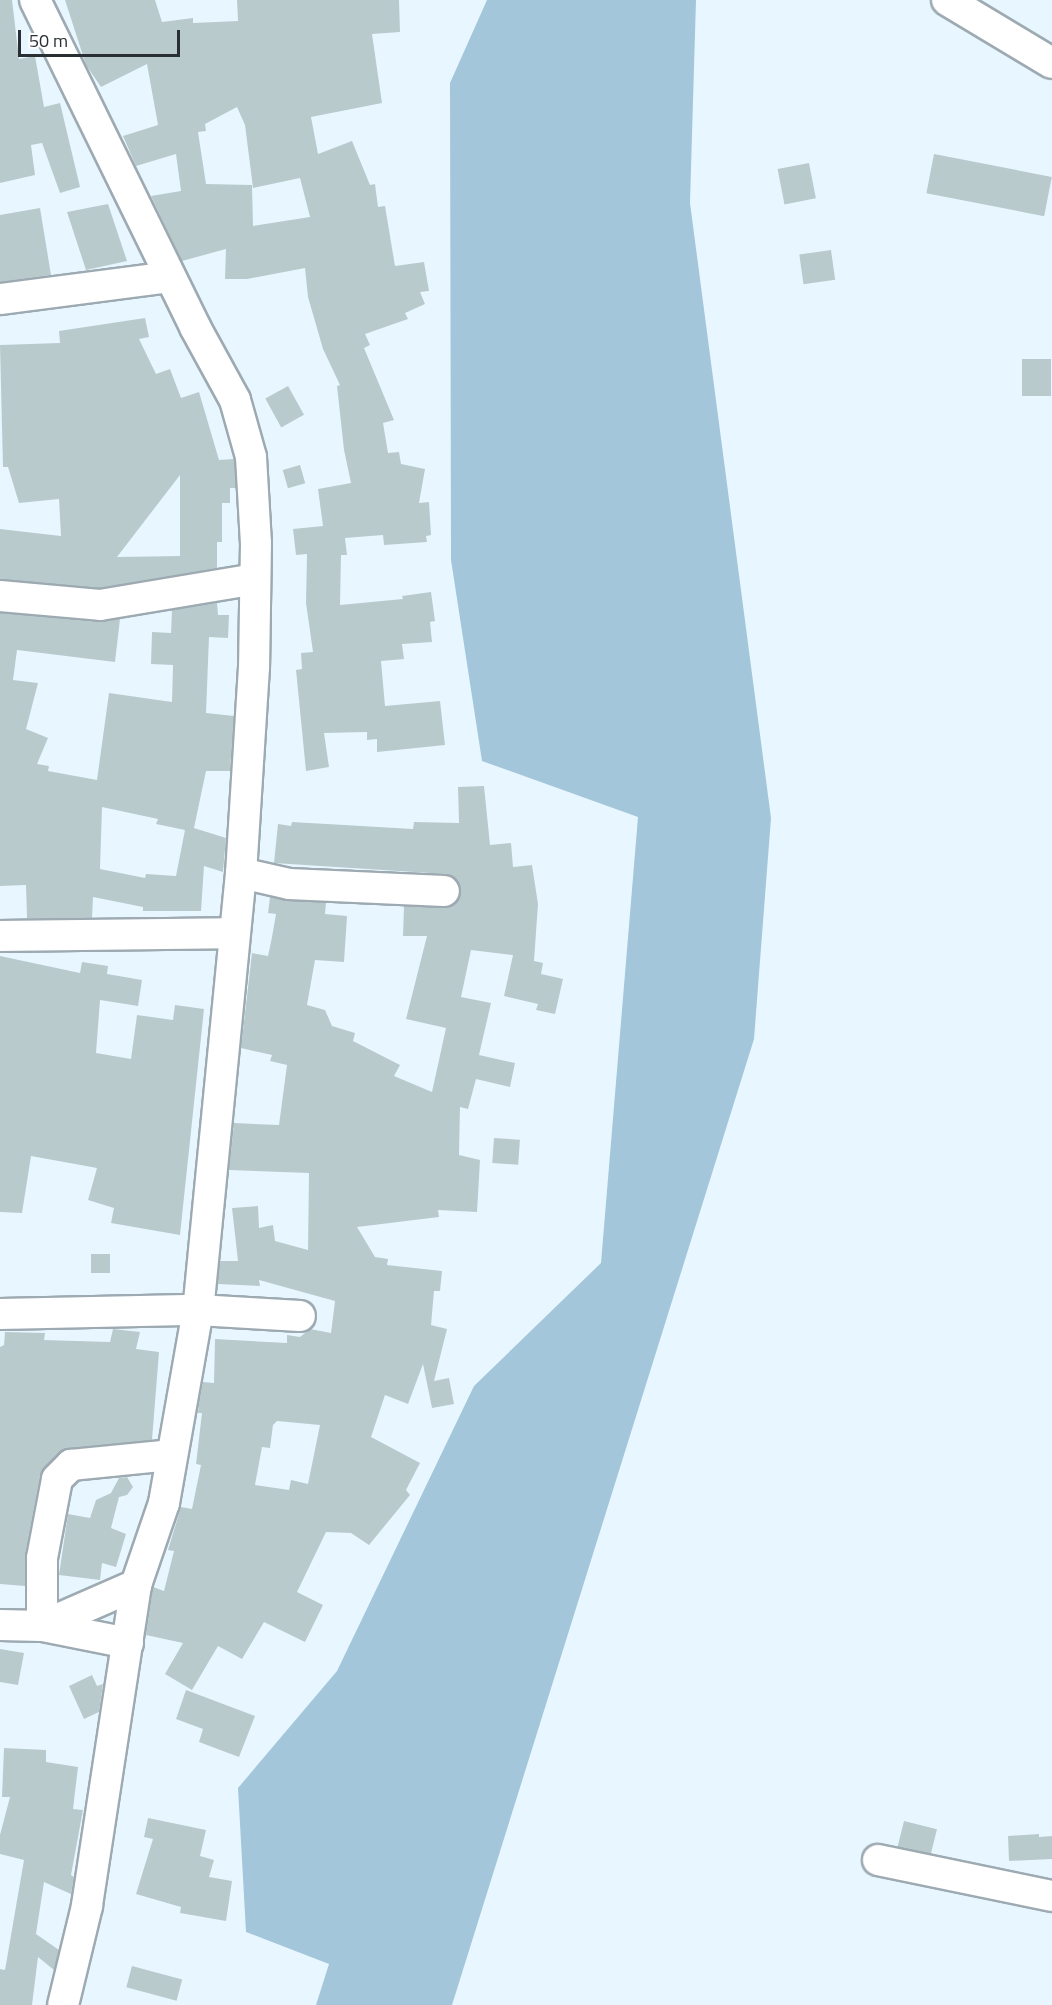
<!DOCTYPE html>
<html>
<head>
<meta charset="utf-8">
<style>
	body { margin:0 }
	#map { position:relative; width:1052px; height:2005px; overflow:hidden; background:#e8f7ff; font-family:"Titillium Web",sans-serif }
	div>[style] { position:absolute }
	.green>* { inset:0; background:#a4c6da }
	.building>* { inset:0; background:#b9cacd; transform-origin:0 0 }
	.roads { filter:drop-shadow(2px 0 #9daab2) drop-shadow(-2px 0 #9daab2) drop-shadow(0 2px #9daab2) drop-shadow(0 -2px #9daab2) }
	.minor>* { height:30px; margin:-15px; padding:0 15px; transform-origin:15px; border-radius:15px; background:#fff }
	span { translate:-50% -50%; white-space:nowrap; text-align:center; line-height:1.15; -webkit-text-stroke:6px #fff; paint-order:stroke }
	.scale { position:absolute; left:18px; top:30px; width:162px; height:27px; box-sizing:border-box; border:3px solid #292f32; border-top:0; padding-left:8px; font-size:18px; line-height:21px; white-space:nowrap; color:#292f32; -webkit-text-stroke:4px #fff; paint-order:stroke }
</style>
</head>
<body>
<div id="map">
	<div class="green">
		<i style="clip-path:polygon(487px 0,696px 0,690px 203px,771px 818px,754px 1039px,452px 2005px,316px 2005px,329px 1964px,246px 1932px,238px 1788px,337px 1671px,474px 1386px,601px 1263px,638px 817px,482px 761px,451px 560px,450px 83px)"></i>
	</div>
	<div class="building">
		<i style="clip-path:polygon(0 0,12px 0,19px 59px,35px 56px,44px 107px,60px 103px,80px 187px,60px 193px,42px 143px,31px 145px,35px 175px,0 183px)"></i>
		<i style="clip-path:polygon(evenodd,65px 0,155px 0,162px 22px,193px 18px,193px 23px,238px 21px,237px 0,399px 0,400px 32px,372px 34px,382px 103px,311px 117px,318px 154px,352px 141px,370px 185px,375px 184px,378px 207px,385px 206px,395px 266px,424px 262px,429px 291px,420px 292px,425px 304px,405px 313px,408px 319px,365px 334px,370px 345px,364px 348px,394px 420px,383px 423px,388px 453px,399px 452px,401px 464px,425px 469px,419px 503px,429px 502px,431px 535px,426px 536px,427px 542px,384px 545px,383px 535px,345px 538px,347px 555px,341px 555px,340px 605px,403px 599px,402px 596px,431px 592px,435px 621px,430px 622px,432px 642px,402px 644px,404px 659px,381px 661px,385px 706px,440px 701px,445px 745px,377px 752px,377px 739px,367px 740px,367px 732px,324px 733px,329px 767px,306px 771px,296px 670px,302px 669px,301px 653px,313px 652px,306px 603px,307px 554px,296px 555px,293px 529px,323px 526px,318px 489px,351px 483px,344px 450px,337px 386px,340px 385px,323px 349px,308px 297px,305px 268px,247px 279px,225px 279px,226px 249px,182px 261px,151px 196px,181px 191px,176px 154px,136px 166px,123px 136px,158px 125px,147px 64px,101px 87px,86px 65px,65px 0,237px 107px,245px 125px,253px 188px,300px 178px,310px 217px,253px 226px,252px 185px,206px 184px,198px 132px,206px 131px,205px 124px,237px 107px)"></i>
		<i style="left:934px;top:154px;width:120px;height:40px;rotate:11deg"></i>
		<i style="left:809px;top:163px;width:36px;height:32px;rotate:79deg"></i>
		<i style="clip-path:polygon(108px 204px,127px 261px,86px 270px,67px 212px)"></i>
		<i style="clip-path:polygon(40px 208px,51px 275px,0 282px,0 215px)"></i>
		<i style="left:831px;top:250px;width:30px;height:32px;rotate:82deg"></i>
		<i style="clip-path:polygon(evenodd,145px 318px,149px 337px,139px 339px,156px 374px,170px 369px,181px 398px,199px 392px,219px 460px,234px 459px,236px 488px,230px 488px,230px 503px,222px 503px,222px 542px,217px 542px,217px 568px,99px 588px,0 579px,0 529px,61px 536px,59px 499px,19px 503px,8px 467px,3px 467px,0 345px,60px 343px,59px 331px,145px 318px,180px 475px,180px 556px,117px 557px,180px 475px)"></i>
		<i style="left:1022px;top:359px;width:29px;height:37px"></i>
		<i style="left:288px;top:386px;width:33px;height:26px;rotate:61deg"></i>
		<i style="left:300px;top:465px;width:19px;height:18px;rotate:74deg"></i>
		<i style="clip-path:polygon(evenodd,217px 603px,218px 615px,229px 615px,228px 638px,209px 637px,206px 713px,234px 716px,230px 771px,206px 771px,194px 828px,226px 838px,223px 872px,204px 866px,201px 911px,143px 911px,143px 907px,93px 897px,92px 918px,27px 918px,26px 885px,0 886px,0 613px,98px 622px,120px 619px,115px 662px,17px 650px,13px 680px,38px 683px,26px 729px,48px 738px,37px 764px,49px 766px,48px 771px,97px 780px,109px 693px,172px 702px,173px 665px,151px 664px,152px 632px,171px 633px,172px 610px,217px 603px,102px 807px,158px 819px,156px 824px,185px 830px,176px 876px,146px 874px,145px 878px,100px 869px,102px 807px)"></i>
		<i style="clip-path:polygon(evenodd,484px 786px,490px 845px,511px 843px,513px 867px,532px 865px,538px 904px,534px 961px,543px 963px,541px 974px,563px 979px,555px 1014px,536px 1010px,538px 1004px,504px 996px,513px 955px,471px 950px,461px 997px,491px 1003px,479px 1055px,515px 1063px,510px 1087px,476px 1079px,468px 1109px,460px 1107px,459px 1155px,480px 1160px,477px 1212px,438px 1210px,439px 1217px,357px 1227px,375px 1257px,388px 1259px,387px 1265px,442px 1271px,440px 1291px,434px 1291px,431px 1325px,447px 1329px,434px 1381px,449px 1378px,454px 1404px,432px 1408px,423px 1364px,408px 1404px,385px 1395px,371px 1437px,420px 1463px,406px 1490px,410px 1495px,369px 1545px,351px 1533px,326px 1532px,297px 1592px,323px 1605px,305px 1642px,264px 1622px,242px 1659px,218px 1646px,192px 1690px,165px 1674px,183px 1643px,146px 1635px,153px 1587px,164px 1591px,174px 1551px,168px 1550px,181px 1507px,192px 1509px,201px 1465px,196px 1464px,202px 1413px,198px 1413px,199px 1404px,203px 1382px,214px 1383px,215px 1339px,287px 1343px,287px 1335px,300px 1337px,310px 1329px,331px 1333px,335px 1301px,259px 1280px,260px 1286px,218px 1284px,220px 1261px,238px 1261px,232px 1208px,258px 1206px,259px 1228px,273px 1225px,275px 1241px,308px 1250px,309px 1173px,229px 1170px,234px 1123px,279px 1125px,287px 1065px,270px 1061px,272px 1055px,241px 1048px,252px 953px,268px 956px,272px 937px,276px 914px,268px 913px,270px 897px,326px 903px,325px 914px,347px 916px,344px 962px,315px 960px,307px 1005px,325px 1010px,332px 1026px,355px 1033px,353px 1041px,400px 1065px,394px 1076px,432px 1092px,446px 1028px,406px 1019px,427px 936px,403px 936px,404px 906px,451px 907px,461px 892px,459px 883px,445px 874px,274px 863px,278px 824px,291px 826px,292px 822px,413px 829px,414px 822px,459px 823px,458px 787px,484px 786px,277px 1421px,320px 1425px,308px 1484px,291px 1480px,289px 1490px,255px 1485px,262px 1447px,270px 1448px,273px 1425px,277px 1421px)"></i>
		<i style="clip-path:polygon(0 956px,80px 973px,82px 962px,108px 966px,107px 974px,142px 980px,138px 1006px,100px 1000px,96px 1053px,131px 1059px,137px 1015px,173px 1020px,175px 1005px,204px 1009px,180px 1235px,111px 1223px,114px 1208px,88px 1200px,97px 1168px,31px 1156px,22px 1213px,0 1212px)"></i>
		<i style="left:494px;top:1138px;width:26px;height:25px;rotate:4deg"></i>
		<i style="left:91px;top:1254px;width:19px;height:19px"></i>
		<i style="clip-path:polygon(113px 1329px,140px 1332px,136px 1349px,159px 1352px,152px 1440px,69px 1448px,59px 1453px,40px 1476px,25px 1555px,25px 1586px,0 1584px,0 1347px,4px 1345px,5px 1332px,45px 1333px,44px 1340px,110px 1342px)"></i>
		<i style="clip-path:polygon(127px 1477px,133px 1487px,127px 1495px,119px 1497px,111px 1528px,126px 1534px,116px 1567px,102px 1563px,100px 1580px,59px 1575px,68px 1514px,90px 1518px,96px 1500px,111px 1493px,119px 1478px)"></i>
		<i style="clip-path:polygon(0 1649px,24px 1653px,18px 1685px,0 1682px)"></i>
		<i style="clip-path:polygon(92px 1675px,97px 1686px,103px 1684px,99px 1712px,84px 1719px,69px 1686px)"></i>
		<i style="clip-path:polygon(186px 1690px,255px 1716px,239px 1757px,199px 1742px,203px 1729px,176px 1719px)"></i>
		<i style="clip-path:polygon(4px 1748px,46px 1750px,46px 1762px,78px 1767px,73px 1809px,83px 1810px,71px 1875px,74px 1877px,71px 1894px,44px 1882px,36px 1934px,59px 1950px,54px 1970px,38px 1957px,32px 2005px,0 2005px,0 1969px,5px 1970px,24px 1860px,0 1854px,0 1835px,10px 1797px,2px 1797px)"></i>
		<i style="clip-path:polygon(148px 1818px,206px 1830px,200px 1856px,214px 1860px,209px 1877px,232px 1881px,226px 1921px,180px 1913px,181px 1907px,136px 1894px,153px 1839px,144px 1837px)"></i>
		<i style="left:904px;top:1821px;width:34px;height:27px;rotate:14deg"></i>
		<i style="clip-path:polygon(1039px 1834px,1039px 1837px,1052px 1836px,1052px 1859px,1009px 1861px,1008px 1836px)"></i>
		<i style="left:132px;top:1966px;width:52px;height:22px;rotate:15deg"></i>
	</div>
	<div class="roads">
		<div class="minor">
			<i style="left:35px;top:0;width:364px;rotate:63.9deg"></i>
			<i style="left:195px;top:327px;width:83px;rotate:61.3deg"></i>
			<i style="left:235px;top:400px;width:59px;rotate:74.3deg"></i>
			<i style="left:251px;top:457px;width:86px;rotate:86.7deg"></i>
			<i style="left:256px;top:543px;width:124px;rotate:90.9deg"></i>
			<i style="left:254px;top:667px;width:206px;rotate:93.6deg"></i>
			<i style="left:241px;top:873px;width:439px;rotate:95.6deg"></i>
			<i style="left:198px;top:1310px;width:196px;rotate:100deg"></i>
			<i style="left:164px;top:1503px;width:87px;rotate:108.9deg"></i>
			<i style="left:136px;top:1585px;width:325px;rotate:98.7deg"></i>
			<i style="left:87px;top:1906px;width:102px;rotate:103.6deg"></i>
			<i style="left:947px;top:0;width:122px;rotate:31deg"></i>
			<i style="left:0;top:299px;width:171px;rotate:-7.4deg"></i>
			<i style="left:0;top:596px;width:100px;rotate:5.1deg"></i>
			<i style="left:100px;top:605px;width:157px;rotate:-9.5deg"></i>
			<i style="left:241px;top:873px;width:49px;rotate:12.9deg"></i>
			<i style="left:289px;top:884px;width:155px;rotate:2.6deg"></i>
			<i style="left:0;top:936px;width:234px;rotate:-0.7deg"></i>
			<i style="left:0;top:1314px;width:198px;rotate:-1.2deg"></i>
			<i style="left:198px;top:1310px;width:102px;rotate:3.4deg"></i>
			<i style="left:0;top:1625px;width:42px;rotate:1.4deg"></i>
			<i style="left:42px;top:1626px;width:103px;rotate:-23.6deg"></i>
			<i style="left:128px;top:1643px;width:88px;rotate:-168.8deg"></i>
			<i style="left:42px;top:1626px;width:68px;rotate:-90deg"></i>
			<i style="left:42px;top:1558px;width:80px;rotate:-79.2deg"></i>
			<i style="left:57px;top:1479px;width:20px;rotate:-45deg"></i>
			<i style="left:71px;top:1465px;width:100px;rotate:-5.7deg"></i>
			<i style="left:878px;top:1860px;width:178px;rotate:11.7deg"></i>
		</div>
	</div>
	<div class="scale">50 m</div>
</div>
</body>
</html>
